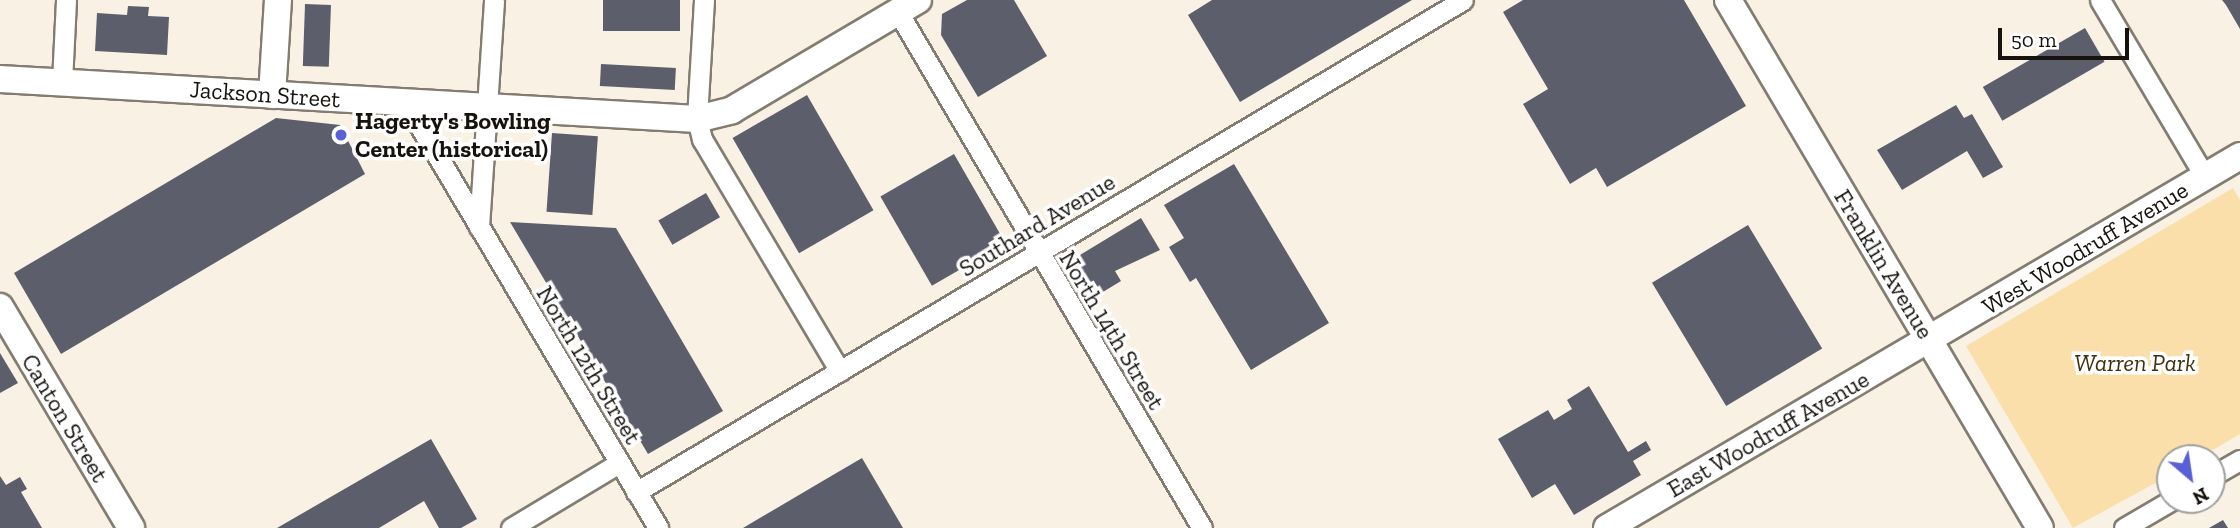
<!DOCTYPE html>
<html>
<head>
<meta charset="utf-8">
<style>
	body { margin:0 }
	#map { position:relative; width:2240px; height:528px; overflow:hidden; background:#f9f2e4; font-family:"Zilla Slab",serif }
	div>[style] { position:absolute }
	.green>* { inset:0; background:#fadfab }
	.building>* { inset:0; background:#5c5f6b; transform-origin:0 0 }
	.roads { filter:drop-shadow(2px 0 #837c70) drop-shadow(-2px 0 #837c70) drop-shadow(0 2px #837c70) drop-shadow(0 -2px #837c70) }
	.street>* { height:19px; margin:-9.5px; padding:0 9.5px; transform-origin:9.5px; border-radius:9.5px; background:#fff }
	.secondary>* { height:26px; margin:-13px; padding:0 13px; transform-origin:13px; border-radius:13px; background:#fff }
	.dots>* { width:19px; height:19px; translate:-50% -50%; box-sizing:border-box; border:4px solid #fff; border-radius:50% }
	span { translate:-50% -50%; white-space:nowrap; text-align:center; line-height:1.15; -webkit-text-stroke:7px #fff; paint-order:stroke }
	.street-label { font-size:24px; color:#16130e }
	.poi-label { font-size:24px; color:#16130e; font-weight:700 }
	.left { translate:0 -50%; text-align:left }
	.park-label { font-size:24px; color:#402f0b; font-style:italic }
	.north { position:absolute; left:2156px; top:444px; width:70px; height:70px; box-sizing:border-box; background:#fff; border:2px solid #a2a19f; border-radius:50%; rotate:151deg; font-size:19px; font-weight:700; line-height:28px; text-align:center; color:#16130e }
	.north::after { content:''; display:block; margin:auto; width:24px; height:32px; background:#595fd6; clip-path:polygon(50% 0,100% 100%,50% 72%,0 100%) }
	.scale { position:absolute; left:1998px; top:28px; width:131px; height:32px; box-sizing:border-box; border:4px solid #16130e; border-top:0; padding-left:9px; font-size:21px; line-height:24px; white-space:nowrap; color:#16130e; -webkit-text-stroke:5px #fff; paint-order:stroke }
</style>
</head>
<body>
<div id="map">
	<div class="green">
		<i style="clip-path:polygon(2233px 188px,2240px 200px,2240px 434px,2199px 458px,2170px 458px,2170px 475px,2073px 528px,1966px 346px)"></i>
	</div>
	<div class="building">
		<i style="left:603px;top:0;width:77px;height:31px"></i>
		<i style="clip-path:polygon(967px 0,1014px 0,1047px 56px,978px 97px,941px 35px,942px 14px)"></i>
		<i style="clip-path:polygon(1212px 0,1412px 0,1240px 102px,1188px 15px)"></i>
		<i style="clip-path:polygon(1523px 0,1684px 0,1746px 106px,1607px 187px,1596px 168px,1570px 184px,1523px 104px,1548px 89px,1503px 12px)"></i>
		<i style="clip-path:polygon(2222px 0,2240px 0,2240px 29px,2226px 5px)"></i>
		<i style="left:305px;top:4px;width:26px;height:62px;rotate:2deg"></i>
		<i style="clip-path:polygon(128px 6px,149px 7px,148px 16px,169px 17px,167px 55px,95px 51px,97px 13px,127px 15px)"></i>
		<i style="left:2085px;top:28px;width:39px;height:118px;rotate:60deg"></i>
		<i style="left:601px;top:64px;width:75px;height:22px;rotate:3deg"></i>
		<i style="left:807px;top:95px;width:133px;height:86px;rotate:60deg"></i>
		<i style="clip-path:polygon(1956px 105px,1964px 118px,1972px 114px,2003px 167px,1983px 178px,1967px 151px,1902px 190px,1877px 150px)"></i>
		<i style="clip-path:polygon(276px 118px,340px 125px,365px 174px,61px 354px,14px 273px)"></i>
		<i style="left:552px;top:133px;width:46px;height:79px;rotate:4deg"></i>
		<i style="left:954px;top:154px;width:103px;height:85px;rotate:60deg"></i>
		<i style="clip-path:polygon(1234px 164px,1329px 323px,1251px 370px,1196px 278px,1190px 282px,1169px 247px,1184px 238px,1164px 205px)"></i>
		<i style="left:706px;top:193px;width:28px;height:55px;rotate:60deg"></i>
		<i style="clip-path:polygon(1141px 218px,1160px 250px,1115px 271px,1121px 281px,1098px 295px,1075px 258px)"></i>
		<i style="clip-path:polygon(510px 222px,616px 228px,723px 411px,648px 454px)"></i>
		<i style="left:1748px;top:225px;width:144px;height:112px;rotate:59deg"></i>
		<i style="clip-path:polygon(0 353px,18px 383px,0 393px)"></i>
		<i style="clip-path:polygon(1589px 386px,1628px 452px,1646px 441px,1651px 450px,1633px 461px,1641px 475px,1574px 515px,1555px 484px,1532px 498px,1498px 439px,1548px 410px,1554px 420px,1572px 409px,1567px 400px)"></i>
		<i style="clip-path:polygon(431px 439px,477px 519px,461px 528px,439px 528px,424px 501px,379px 528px,277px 528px)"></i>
		<i style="clip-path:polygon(862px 458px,903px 528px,743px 528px,821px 482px)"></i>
		<i style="clip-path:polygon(0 476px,6px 485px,20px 477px,27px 489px,21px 492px,42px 528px,0 528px)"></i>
		<i style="clip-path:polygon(2223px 520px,2228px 528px,2209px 528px)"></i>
	</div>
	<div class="roads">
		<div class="street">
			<i style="left:704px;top:0;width:119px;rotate:93.4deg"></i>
			<i style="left:697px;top:119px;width:21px;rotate:76deg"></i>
			<i style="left:702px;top:139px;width:270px;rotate:59.3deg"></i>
			<i style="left:2100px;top:0;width:206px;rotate:59.3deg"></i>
			<i style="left:898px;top:12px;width:599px;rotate:59.5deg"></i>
			<i style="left:62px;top:82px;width:82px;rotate:-87.2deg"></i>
			<i style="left:406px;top:103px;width:494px;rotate:59.3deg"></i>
			<i style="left:479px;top:227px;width:227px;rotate:-86.2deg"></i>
			<i style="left:2212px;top:476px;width:32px;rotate:-30deg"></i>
			<i style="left:636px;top:492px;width:962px;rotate:-30.75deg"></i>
			<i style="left:511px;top:528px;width:126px;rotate:-31deg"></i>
			<i style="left:2124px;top:528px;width:56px;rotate:-30.3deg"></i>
		</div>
		<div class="secondary">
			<i style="left:1728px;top:0;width:613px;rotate:59.42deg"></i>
			<i style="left:0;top:79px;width:698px;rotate:3.28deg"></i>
			<i style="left:697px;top:119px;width:36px;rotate:-14deg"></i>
			<i style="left:732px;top:110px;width:216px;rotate:-30.6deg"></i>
			<i style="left:272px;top:95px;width:95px;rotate:-86.4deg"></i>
			<i style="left:0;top:307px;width:257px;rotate:59.3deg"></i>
			<i style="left:1607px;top:528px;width:734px;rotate:-30.44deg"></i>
		</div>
	</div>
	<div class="dots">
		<i style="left:341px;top:135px;background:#595fd6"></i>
	</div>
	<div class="street-label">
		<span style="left:265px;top:94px;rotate:4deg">Jackson Street</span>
		<span style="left:1037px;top:225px;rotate:-31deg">Southard Avenue</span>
		<span style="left:2085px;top:248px;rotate:-31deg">West Woodruff Avenue</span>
		<span style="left:1884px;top:264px;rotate:59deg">Franklin Avenue</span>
		<span style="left:1112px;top:330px;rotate:59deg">North 14th Street</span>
		<span style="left:589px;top:365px;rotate:59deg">North 12th Street</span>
		<span style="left:65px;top:418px;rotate:59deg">Canton Street</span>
		<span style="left:1768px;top:434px;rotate:-30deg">East Woodruff Avenue</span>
	</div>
	<div class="poi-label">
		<span class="left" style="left:355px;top:135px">Hagerty's Bowling<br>Center (historical)</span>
	</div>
	<div class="park-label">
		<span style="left:2135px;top:363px">Warren Park</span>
	</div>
	<div class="north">N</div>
	<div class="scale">50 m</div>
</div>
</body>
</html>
